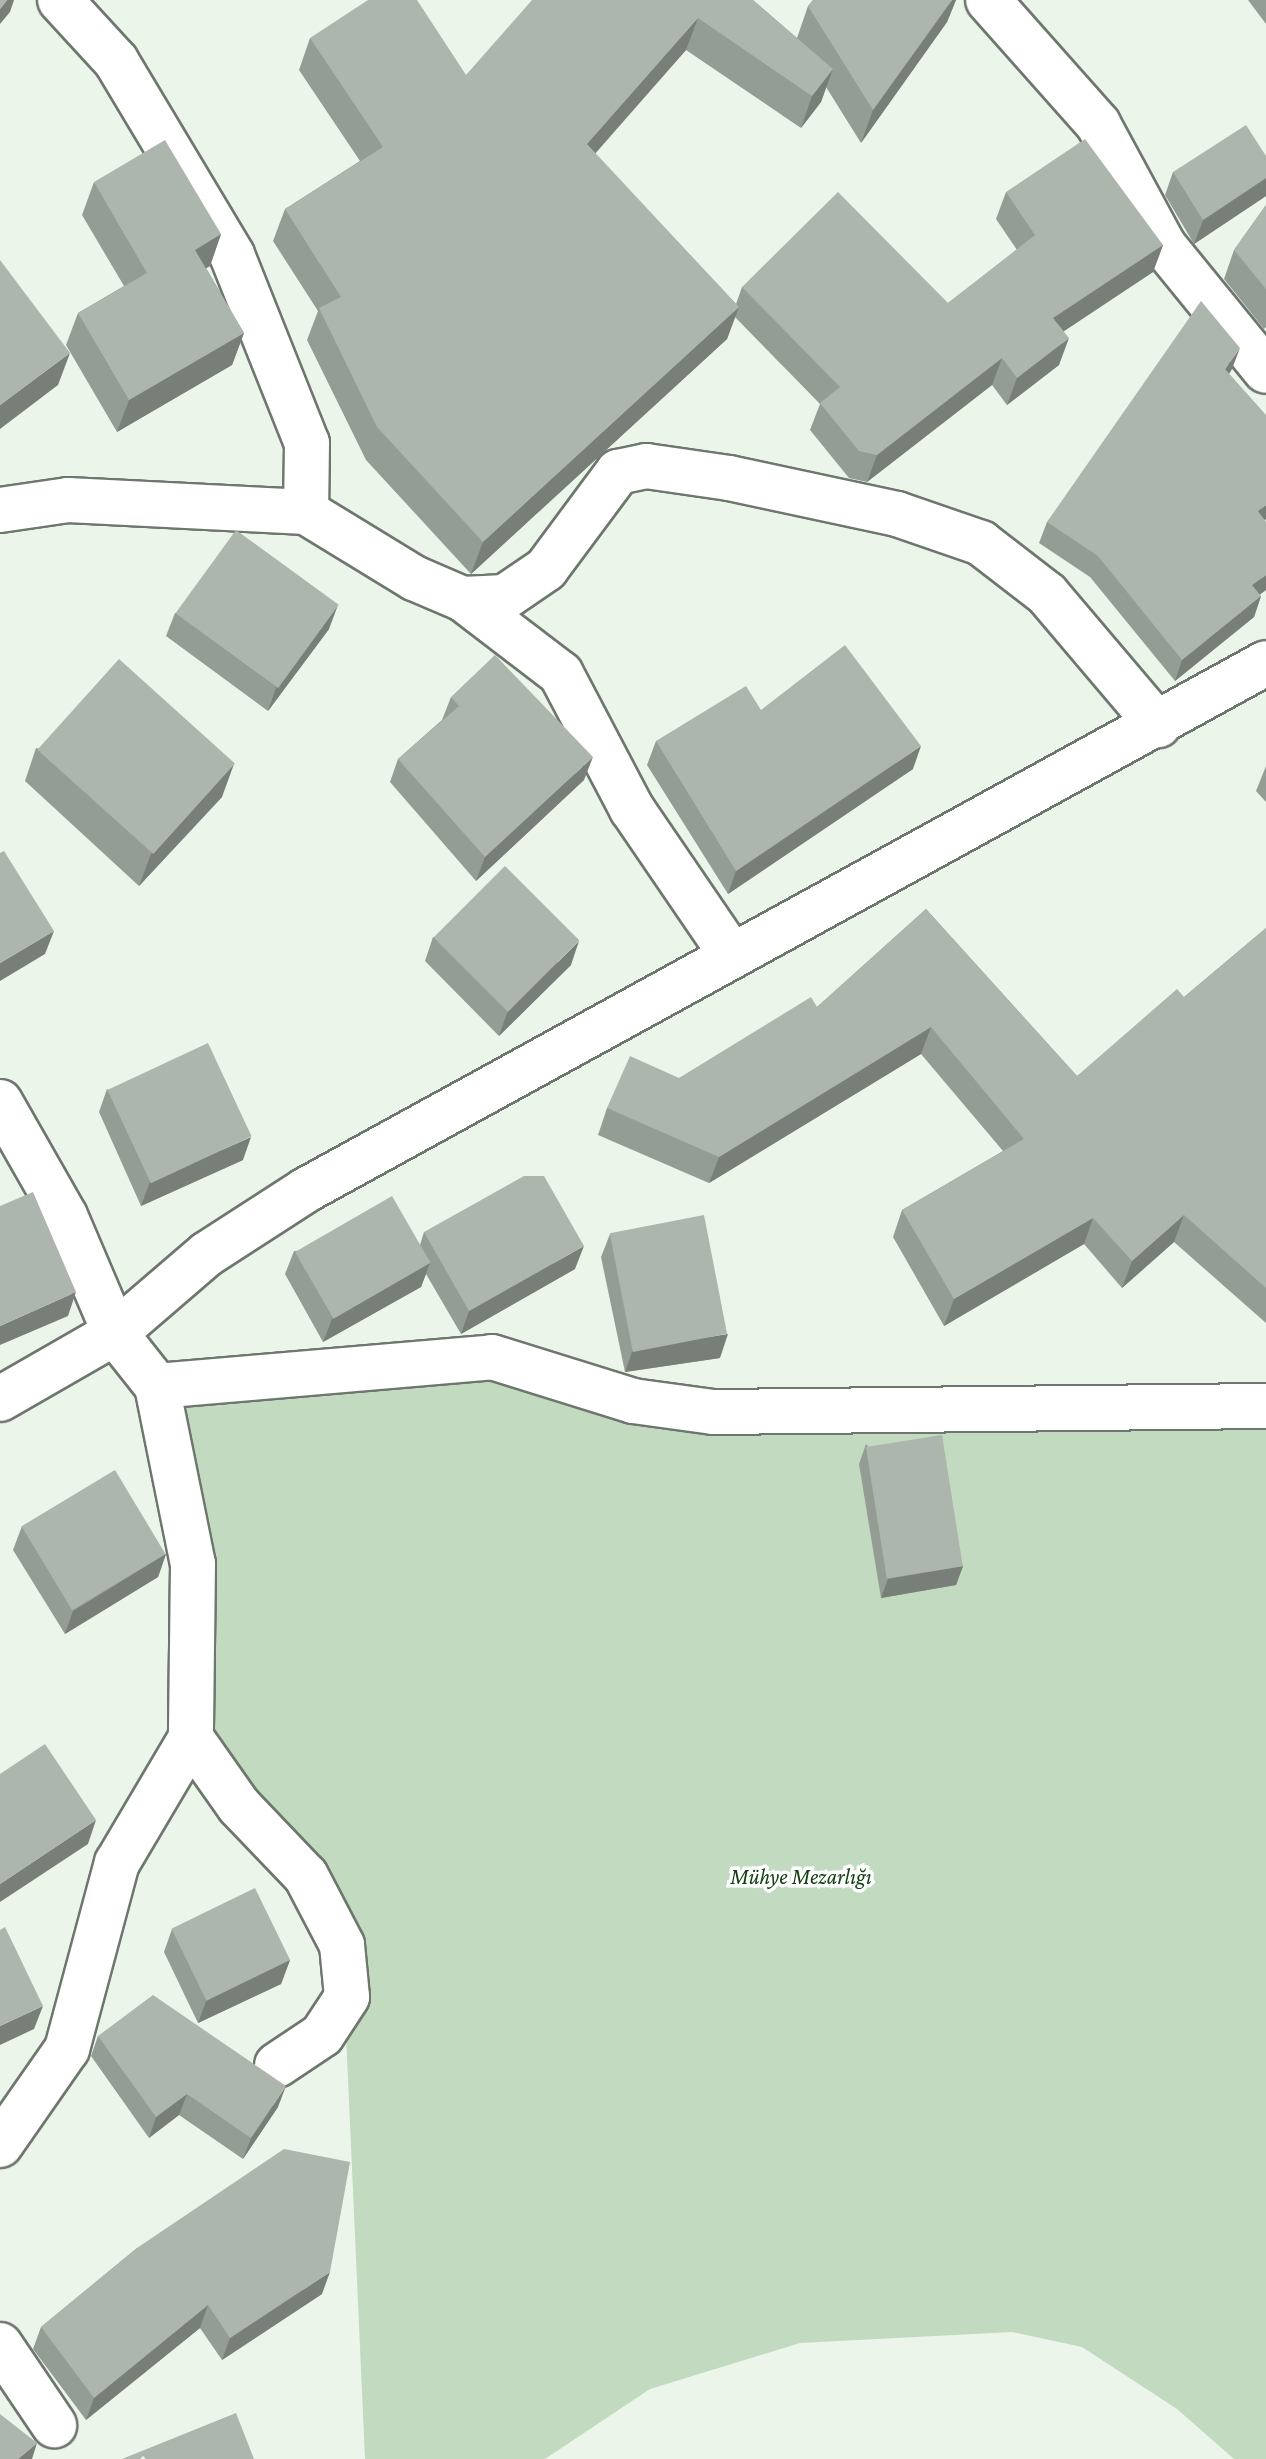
<!DOCTYPE html>
<html>
<head>
<meta charset="utf-8">
<style>
	body { margin:0 }
	#map { position:relative; width:1266px; height:2459px; overflow:hidden; background:#ebf5ea; font-family:"Crimson Pro",serif }
	div>[style] { position:absolute }
	.green>* { inset:0; background:#c2dac0 }
	.roads { filter:drop-shadow(2px 0 #6e776d) drop-shadow(-2px 0 #6e776d) drop-shadow(0 2px #6e776d) drop-shadow(0 -2px #6e776d) }
	.minor>* { height:44px; margin:-22px; padding:0 22px; transform-origin:22px; border-radius:22px; background:#fff }
	.wall>* { inset:0; background:#949d94 }
	.shaded-wall>* { inset:0; background:#787f78 }
	.building>* { inset:0; background:#acb6ac; transform-origin:0 0 }
	span { translate:-50% -50%; white-space:nowrap; text-align:center; line-height:1.15; -webkit-text-stroke:7px #fff; paint-order:stroke }
	.park-label { font-size:22px; color:#134013; font-style:italic }
</style>
</head>
<body>
<div id="map">
	<div class="green">
		<i style="clip-path:polygon(492px 1357px,633px 1401px,1266px 1406px,1266px 2459px,1234px 2459px,1177px 2409px,1082px 2347px,1012px 2332px,800px 2343px,650px 2389px,545px 2459px,365px 2459px,342px 1945px,191px 1738px,157px 1386px)"></i>
	</div>
	<div class="roads">
		<div class="minor">
			<i style="left:60px;top:0;width:83px;rotate:47.4deg"></i>
			<i style="left:116px;top:61px;width:226px;rotate:59.1deg"></i>
			<i style="left:232px;top:255px;width:202px;rotate:68.3deg"></i>
			<i style="left:307px;top:443px;width:69px;rotate:90.8deg"></i>
			<i style="left:988px;top:0;width:166px;rotate:48.4deg"></i>
			<i style="left:1098px;top:124px;width:139px;rotate:61.6deg"></i>
			<i style="left:1164px;top:246px;width:161px;rotate:50.8deg"></i>
			<i style="left:0;top:510px;width:69px;rotate:-8.4deg"></i>
			<i style="left:68px;top:500px;width:238px;rotate:2.9deg"></i>
			<i style="left:306px;top:512px;width:127px;rotate:31.4deg"></i>
			<i style="left:414px;top:578px;width:53px;rotate:23.2deg"></i>
			<i style="left:463px;top:599px;width:42px;rotate:-2.7deg"></i>
			<i style="left:505px;top:597px;width:50px;rotate:-34.3deg"></i>
			<i style="left:546px;top:569px;width:121px;rotate:-53.4deg"></i>
			<i style="left:618px;top:472px;width:29px;rotate:-12deg"></i>
			<i style="left:646px;top:466px;width:84px;rotate:8.2deg"></i>
			<i style="left:729px;top:478px;width:172px;rotate:12.1deg"></i>
			<i style="left:897px;top:514px;width:89px;rotate:19deg"></i>
			<i style="left:981px;top:543px;width:83px;rotate:37.7deg"></i>
			<i style="left:1047px;top:594px;width:172px;rotate:49.7deg"></i>
			<i style="left:463px;top:599px;width:123px;rotate:37.4deg"></i>
			<i style="left:561px;top:674px;width:153px;rotate:62.3deg"></i>
			<i style="left:632px;top:809px;width:176px;rotate:55.7deg"></i>
			<i style="left:0;top:1102px;width:131px;rotate:60.3deg"></i>
			<i style="left:65px;top:1216px;width:127px;rotate:66.9deg"></i>
			<i style="left:115px;top:1333px;width:68px;rotate:51.6deg"></i>
			<i style="left:157px;top:1386px;width:182px;rotate:78.6deg"></i>
			<i style="left:193px;top:1564px;width:174px;rotate:90.7deg"></i>
			<i style="left:191px;top:1738px;width:83px;rotate:54.8deg"></i>
			<i style="left:239px;top:1806px;width:97px;rotate:46.3deg"></i>
			<i style="left:306px;top:1876px;width:78px;rotate:62.4deg"></i>
			<i style="left:342px;top:1945px;width:52px;rotate:84.5deg"></i>
			<i style="left:347px;top:1997px;width:45px;rotate:123.3deg"></i>
			<i style="left:322px;top:2035px;width:54px;rotate:146.3deg"></i>
			<i style="left:157px;top:1386px;width:336px;rotate:-4.9deg"></i>
			<i style="left:492px;top:1357px;width:148px;rotate:17.3deg"></i>
			<i style="left:633px;top:1401px;width:81px;rotate:7.8deg"></i>
			<i style="left:713px;top:1412px;width:553px;rotate:-0.62deg"></i>
			<i style="left:0;top:1399px;width:133px;rotate:-29.9deg"></i>
			<i style="left:115px;top:1333px;width:121px;rotate:-40.7deg"></i>
			<i style="left:207px;top:1254px;width:118px;rotate:-32.9deg"></i>
			<i style="left:306px;top:1190px;width:1095px;rotate:-28.76deg"></i>
			<i style="left:0;top:2145px;width:117px;rotate:-55.1deg"></i>
			<i style="left:67px;top:2049px;width:193px;rotate:-75deg"></i>
			<i style="left:117px;top:1863px;width:145px;rotate:-59.4deg"></i>
			<i style="left:0;top:2345px;width:97px;rotate:56deg"></i>
		</div>
	</div>
	<div class="wall">
		<i style="clip-path:polygon(753px 0,797px 38px,808px 6px,813px 0,956px 0,947px 22px,861px 143px,826px 87px,821px 102px,801px 128px,686px 50px,595px 154px,736px 304px,742px 287px,948px 303px,1017px 250px,996px 219px,1006px 192px,1163px 245px,1153px 272px,1064px 331px,1059px 365px,1007px 405px,992px 385px,867px 482px,849px 478px,810px 430px,820px 404px,735px 317px,727px 339px,471px 574px,366px 460px,307px 340px,318px 311px,273px 241px,285px 209px,360px 161px,299px 70px,310px 38px,466px 75px)"></i>
		<i style="clip-path:polygon(1248px 0,1266px 0,1266px 24px)"></i>
		<i style="clip-path:polygon(1266px 156px,1266px 196px,1194px 244px,1165px 195px,1173px 172px)"></i>
		<i style="clip-path:polygon(94px 182px,221px 234px,210px 266px,206px 268px,244px 333px,232px 365px,117px 432px,66px 345px,78px 313px,124px 286px,82px 215px)"></i>
		<i style="clip-path:polygon(1266px 205px,1266px 327px,1264px 329px,1224px 279px,1234px 250px)"></i>
		<i style="clip-path:polygon(1232px 369px,1229px 374px,1265px 520px,1260px 595px,1261px 596px,1254px 617px,1175px 681px,1090px 577px,1039px 543px,1047px 522px)"></i>
		<i style="clip-path:polygon(175px 613px,329px 629px,268px 711px,166px 636px)"></i>
		<i style="clip-path:polygon(451px 697px,584px 780px,476px 881px,390px 782px,398px 759px,442px 720px)"></i>
		<i style="clip-path:polygon(761px 710px,913px 769px,728px 894px,647px 765px,656px 741px)"></i>
		<i style="clip-path:polygon(36px 748px,222px 797px,139px 886px,25px 781px)"></i>
		<i style="clip-path:polygon(1266px 766px,1266px 802px,1256px 791px)"></i>
		<i style="clip-path:polygon(926px 909px,1077px 1076px,1184px 997px,1266px 928px,1266px 1323px,1174px 1242px,1122px 1288px,1084px 1244px,944px 1326px,893px 1237px,902px 1210px,1003px 1151px,921px 1054px,709px 1183px,598px 1135px,607px 1108px,679px 1078px,817px 1007px)"></i>
		<i style="clip-path:polygon(433px 937px,571px 965px,499px 1036px,425px 961px)"></i>
		<i style="clip-path:polygon(107px 1089px,243px 1160px,141px 1206px,99px 1112px)"></i>
		<i style="clip-path:polygon(424px 1232px,575px 1269px,461px 1334px,426px 1274px,421px 1287px,323px 1342px,285px 1274px,294px 1251px,420px 1245px)"></i>
		<i style="clip-path:polygon(610px 1234px,720px 1358px,625px 1372px,601px 1257px)"></i>
		<i style="clip-path:polygon(866px 1444px,963px 1566px,956px 1585px,881px 1598px,859px 1464px)"></i>
		<i style="clip-path:polygon(22px 1526px,166px 1554px,158px 1577px,65px 1634px,13px 1550px)"></i>
		<i style="clip-path:polygon(172px 1929px,290px 1960px,281px 1984px,198px 2023px,164px 1952px)"></i>
		<i style="clip-path:polygon(98px 2036px,278px 2107px,243px 2159px,179px 2115px,149px 2138px,91px 2056px)"></i>
		<i style="clip-path:polygon(137px 2248px,322px 2294px,222px 2360px,200px 2328px,86px 2420px,33px 2349px,41px 2327px)"></i>
	</div>
	<div class="shaded-wall">
		<i style="clip-path:polygon(7px 0,14px 0,10px 12px,0 24px,0 9px)"></i>
		<i style="clip-path:polygon(952px 0,956px 0,947px 22px,861px 143px,873px 110px)"></i>
		<i style="clip-path:polygon(698px 18px,686px 50px,575px 176px,587px 144px)"></i>
		<i style="clip-path:polygon(833px 69px,821px 102px,801px 128px,812px 96px)"></i>
		<i style="clip-path:polygon(1266px 178px,1266px 196px,1194px 244px,1203px 220px)"></i>
		<i style="clip-path:polygon(221px 234px,210px 266px,183px 282px,195px 250px)"></i>
		<i style="clip-path:polygon(1163px 245px,1153px 272px,1043px 345px,1053px 318px)"></i>
		<i style="clip-path:polygon(739px 307px,727px 339px,471px 574px,483px 542px)"></i>
		<i style="clip-path:polygon(244px 333px,232px 365px,117px 432px,129px 400px)"></i>
		<i style="clip-path:polygon(1069px 338px,1059px 365px,1007px 405px,1017px 378px)"></i>
		<i style="clip-path:polygon(1240px 348px,1232px 369px,1218px 390px,1225px 369px)"></i>
		<i style="clip-path:polygon(70px 353px,58px 385px,0 429px,0 405px)"></i>
		<i style="clip-path:polygon(1002px 358px,992px 385px,867px 482px,877px 455px)"></i>
		<i style="clip-path:polygon(1266px 505px,1266px 519px,1251px 532px,1258px 511px)"></i>
		<i style="clip-path:polygon(1266px 575px,1266px 590px,1245px 606px,1252px 585px)"></i>
		<i style="clip-path:polygon(1261px 596px,1254px 617px,1175px 681px,1182px 660px)"></i>
		<i style="clip-path:polygon(338px 605px,329px 629px,268px 711px,276px 688px)"></i>
		<i style="clip-path:polygon(921px 746px,913px 769px,728px 894px,736px 871px)"></i>
		<i style="clip-path:polygon(593px 757px,584px 780px,476px 881px,485px 857px)"></i>
		<i style="clip-path:polygon(234px 764px,222px 797px,139px 886px,151px 854px)"></i>
		<i style="clip-path:polygon(54px 931px,45px 954px,0 981px,0 963px)"></i>
		<i style="clip-path:polygon(579px 941px,571px 965px,499px 1036px,507px 1013px)"></i>
		<i style="clip-path:polygon(931px 1027px,921px 1054px,709px 1183px,719px 1157px)"></i>
		<i style="clip-path:polygon(251px 1137px,243px 1160px,141px 1206px,150px 1182px)"></i>
		<i style="clip-path:polygon(1184px 1215px,1174px 1242px,1122px 1288px,1132px 1261px)"></i>
		<i style="clip-path:polygon(1093px 1218px,1084px 1244px,944px 1326px,954px 1299px)"></i>
		<i style="clip-path:polygon(584px 1246px,575px 1269px,461px 1334px,469px 1311px)"></i>
		<i style="clip-path:polygon(430px 1263px,421px 1287px,323px 1342px,332px 1319px)"></i>
		<i style="clip-path:polygon(76px 1292px,68px 1316px,0 1345px,0 1326px)"></i>
		<i style="clip-path:polygon(728px 1334px,720px 1358px,625px 1372px,633px 1349px)"></i>
		<i style="clip-path:polygon(166px 1554px,158px 1577px,65px 1634px,73px 1611px)"></i>
		<i style="clip-path:polygon(963px 1566px,956px 1585px,881px 1598px,888px 1579px)"></i>
		<i style="clip-path:polygon(96px 1820px,88px 1844px,0 1902px,0 1884px)"></i>
		<i style="clip-path:polygon(290px 1960px,281px 1984px,198px 2023px,207px 1999px)"></i>
		<i style="clip-path:polygon(43px 2006px,34px 2029px,0 2045px,0 2026px)"></i>
		<i style="clip-path:polygon(286px 2086px,278px 2107px,243px 2159px,251px 2138px)"></i>
		<i style="clip-path:polygon(187px 2094px,179px 2115px,149px 2138px,156px 2117px)"></i>
		<i style="clip-path:polygon(330px 2272px,322px 2294px,222px 2360px,230px 2338px)"></i>
		<i style="clip-path:polygon(208px 2305px,200px 2328px,86px 2420px,94px 2398px)"></i>
		<i style="clip-path:polygon(37px 2443px,32px 2459px,18px 2459px)"></i>
	</div>
	<div class="building">
		<i style="clip-path:polygon(0 0,7px 0,0 9px)"></i>
		<i style="clip-path:polygon(368px 0,417px 0,466px 75px,532px 0,753px 0,833px 69px,812px 96px,698px 18px,587px 144px,739px 307px,483px 542px,377px 427px,319px 308px,341px 297px,285px 209px,383px 147px,310px 38px)"></i>
		<i style="clip-path:polygon(813px 0,952px 0,873px 110px,808px 6px)"></i>
		<i style="clip-path:polygon(1246px 125px,1266px 156px,1266px 178px,1203px 220px,1173px 172px)"></i>
		<i style="clip-path:polygon(1085px 139px,1163px 245px,1053px 318px,1069px 338px,1017px 378px,1002px 358px,877px 455px,859px 451px,820px 403px,840px 387px,742px 287px,838px 192px,948px 303px,1035px 235px,1006px 192px)"></i>
		<i style="clip-path:polygon(165px 140px,221px 234px,195px 250px,244px 333px,129px 400px,78px 313px,147px 273px,94px 182px)"></i>
		<i style="clip-path:polygon(1266px 205px,1266px 289px,1234px 250px)"></i>
		<i style="clip-path:polygon(0 260px,70px 353px,0 405px)"></i>
		<i style="clip-path:polygon(1201px 301px,1240px 348px,1225px 369px,1266px 415px,1266px 505px,1258px 511px,1266px 522px,1266px 575px,1252px 585px,1261px 596px,1182px 660px,1098px 556px,1047px 522px)"></i>
		<i style="left:236px;top:530px;width:127px;height:103px;rotate:36deg"></i>
		<i style="clip-path:polygon(845px 645px,921px 746px,736px 871px,656px 741px,746px 686px,761px 710px)"></i>
		<i style="clip-path:polygon(495px 655px,593px 757px,485px 857px,398px 759px,459px 706px,451px 697px)"></i>
		<i style="left:119px;top:659px;width:156px;height:122px;rotate:42deg"></i>
		<i style="clip-path:polygon(4px 851px,54px 931px,0 963px,0 853px)"></i>
		<i style="left:505px;top:866px;width:105px;height:101px;rotate:45deg"></i>
		<i style="clip-path:polygon(926px 909px,1077px 1076px,1177px 989px,1184px 997px,1266px 928px,1266px 1288px,1184px 1215px,1132px 1261px,1093px 1218px,954px 1299px,902px 1210px,1024px 1139px,931px 1027px,719px 1157px,607px 1108px,630px 1056px,679px 1078px,811px 997px,817px 1007px)"></i>
		<i style="left:208px;top:1043px;width:103px;height:111px;rotate:65deg"></i>
		<i style="clip-path:polygon(524px 1176px,544px 1176px,584px 1246px,469px 1311px,424px 1232px)"></i>
		<i style="clip-path:polygon(33px 1192px,76px 1292px,0 1326px,0 1206px)"></i>
		<i style="left:392px;top:1196px;width:77px;height:112px;rotate:60deg"></i>
		<i style="left:704px;top:1215px;width:121px;height:96px;rotate:79deg"></i>
		<i style="left:942px;top:1435px;width:133px;height:77px;rotate:81deg"></i>
		<i style="left:115px;top:1470px;width:98px;height:109px;rotate:59deg"></i>
		<i style="clip-path:polygon(45px 1744px,96px 1820px,0 1884px,0 1774px)"></i>
		<i style="left:255px;top:1888px;width:80px;height:93px;rotate:64deg"></i>
		<i style="clip-path:polygon(5px 1927px,43px 2006px,0 2026px,0 1930px)"></i>
		<i style="clip-path:polygon(153px 1995px,286px 2086px,251px 2138px,187px 2094px,156px 2117px,98px 2036px)"></i>
		<i style="clip-path:polygon(284px 2149px,350px 2162px,330px 2272px,230px 2338px,208px 2305px,94px 2398px,41px 2327px,137px 2248px)"></i>
		<i style="clip-path:polygon(236px 2413px,254px 2459px,146px 2459px,143px 2456px,140px 2459px,122px 2459px)"></i>
		<i style="clip-path:polygon(0 2414px,37px 2443px,18px 2459px,0 2459px)"></i>
	</div>
	<div class="park-label">
		<span style="left:801px;top:1877px">Mühye Mezarlığı</span>
	</div>
</div>
</body>
</html>
